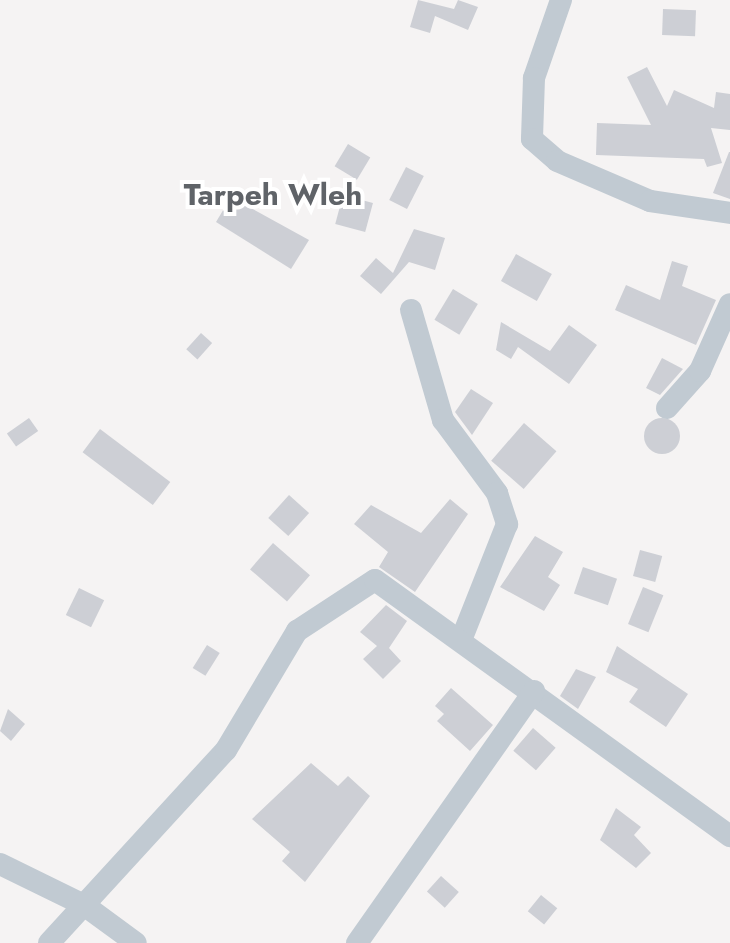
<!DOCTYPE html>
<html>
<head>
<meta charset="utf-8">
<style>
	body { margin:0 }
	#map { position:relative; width:730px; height:943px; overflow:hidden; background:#f5f3f3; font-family:Jost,sans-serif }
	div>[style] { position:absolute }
	.building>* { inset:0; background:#cdcfd5; transform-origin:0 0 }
	.round { border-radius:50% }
	.street>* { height:22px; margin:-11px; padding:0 11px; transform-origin:11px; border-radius:11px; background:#c1cad2 }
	span { translate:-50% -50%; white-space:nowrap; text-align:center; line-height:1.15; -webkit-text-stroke:8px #fff; paint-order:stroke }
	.neighbourhood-label { font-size:30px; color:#5f6368; font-weight:700 }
</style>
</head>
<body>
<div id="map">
	<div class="building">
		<i style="clip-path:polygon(418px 0,454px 9px,458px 0,478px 7px,468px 30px,435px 16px,430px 33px,410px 27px)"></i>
		<i style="left:663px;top:9px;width:33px;height:26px;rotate:2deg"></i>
		<i style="clip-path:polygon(647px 67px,667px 106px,674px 90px,714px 108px,716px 92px,730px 94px,730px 130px,711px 128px,722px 163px,707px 167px,704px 159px,596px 155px,597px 123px,651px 125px,627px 77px)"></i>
		<i style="left:348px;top:144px;width:26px;height:26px;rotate:31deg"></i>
		<i style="clip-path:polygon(729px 152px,730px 152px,730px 199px,713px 193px)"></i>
		<i style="left:406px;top:167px;width:20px;height:37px;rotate:27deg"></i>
		<i style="left:343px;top:195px;width:31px;height:30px;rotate:15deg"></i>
		<i style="clip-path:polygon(231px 197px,309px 240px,291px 269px,216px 222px)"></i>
		<i style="clip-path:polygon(414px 229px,445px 238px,435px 270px,409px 262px,381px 294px,360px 276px,376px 258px,393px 273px)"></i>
		<i style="left:516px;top:254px;width:41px;height:31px;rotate:29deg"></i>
		<i style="clip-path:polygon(672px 261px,688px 266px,682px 286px,716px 300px,696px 345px,615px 310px,626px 285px,660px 300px)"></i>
		<i style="left:453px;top:289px;width:29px;height:36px;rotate:31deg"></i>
		<i style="clip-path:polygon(501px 322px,550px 351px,569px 325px,597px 345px,569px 384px,518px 347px,511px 359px,496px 350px)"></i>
		<i style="left:201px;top:333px;width:15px;height:22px;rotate:42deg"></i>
		<i style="clip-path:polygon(662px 358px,683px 369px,660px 395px,646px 388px)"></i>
		<i style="clip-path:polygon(471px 389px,493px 403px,472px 435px,455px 412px)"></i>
		<i class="round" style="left:644px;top:418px;width:36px;height:36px"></i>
		<i style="left:29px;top:418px;width:16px;height:27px;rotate:55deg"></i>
		<i style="left:524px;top:423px;width:43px;height:50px;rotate:41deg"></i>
		<i style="left:100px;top:429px;width:88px;height:29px;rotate:37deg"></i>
		<i style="left:289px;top:495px;width:27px;height:31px;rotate:42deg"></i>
		<i style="clip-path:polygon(450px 499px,468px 514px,415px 592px,379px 567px,388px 552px,354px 524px,371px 505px,421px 533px)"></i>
		<i style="clip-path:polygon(535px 536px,563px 552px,548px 577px,560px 585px,544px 611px,500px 587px)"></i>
		<i style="left:273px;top:543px;width:49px;height:35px;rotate:41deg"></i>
		<i style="left:640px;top:550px;width:23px;height:27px;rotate:15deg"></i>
		<i style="left:583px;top:567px;width:36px;height:28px;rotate:19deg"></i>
		<i style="left:643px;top:587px;width:22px;height:40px;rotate:22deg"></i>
		<i style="left:79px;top:588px;width:28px;height:30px;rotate:26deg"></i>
		<i style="clip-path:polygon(386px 605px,407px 621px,389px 648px,401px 661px,383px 679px,363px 659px,377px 646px,360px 632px)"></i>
		<i style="left:207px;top:645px;width:15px;height:27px;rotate:32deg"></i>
		<i style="clip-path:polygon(617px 646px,688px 694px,666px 727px,629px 702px,638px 689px,606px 672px)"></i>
		<i style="clip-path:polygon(576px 669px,596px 677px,578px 709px,560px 696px)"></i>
		<i style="clip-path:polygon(451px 688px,493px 725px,470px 751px,437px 721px,444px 714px,435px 706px)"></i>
		<i style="clip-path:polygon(8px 709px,25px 724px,11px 741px,0 731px)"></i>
		<i style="left:533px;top:728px;width:30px;height:30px;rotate:41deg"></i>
		<i style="clip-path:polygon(311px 763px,338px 786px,348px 776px,370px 796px,305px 882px,282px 861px,290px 852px,252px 819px)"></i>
		<i style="clip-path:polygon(616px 808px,641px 827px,634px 835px,651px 853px,636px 868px,600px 840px)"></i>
		<i style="left:441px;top:876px;width:24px;height:21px;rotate:42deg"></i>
		<i style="left:541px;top:895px;width:21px;height:21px;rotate:39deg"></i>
	</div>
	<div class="street">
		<i style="left:561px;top:0;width:83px;rotate:109.1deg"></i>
		<i style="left:534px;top:78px;width:61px;rotate:91.9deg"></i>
		<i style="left:532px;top:139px;width:33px;rotate:41deg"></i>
		<i style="left:557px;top:161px;width:101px;rotate:23.3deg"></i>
		<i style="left:650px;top:201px;width:81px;rotate:8.5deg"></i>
		<i style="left:411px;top:310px;width:115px;rotate:73.8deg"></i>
		<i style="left:443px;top:420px;width:91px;rotate:53.5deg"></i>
		<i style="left:497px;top:493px;width:33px;rotate:72deg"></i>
		<i style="left:507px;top:524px;width:125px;rotate:111.6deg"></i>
		<i style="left:667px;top:408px;width:50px;rotate:-48.3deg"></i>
		<i style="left:700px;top:371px;width:73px;rotate:-65.9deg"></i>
		<i style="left:0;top:864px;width:93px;rotate:26deg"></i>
		<i style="left:84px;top:905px;width:64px;rotate:36.2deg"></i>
		<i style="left:49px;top:943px;width:262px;rotate:-47.5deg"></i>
		<i style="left:226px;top:750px;width:139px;rotate:-59.2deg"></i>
		<i style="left:297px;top:631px;width:93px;rotate:-33.2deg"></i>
		<i style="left:375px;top:580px;width:438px;rotate:35.8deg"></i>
		<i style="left:357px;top:943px;width:308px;rotate:-54.9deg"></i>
	</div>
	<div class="neighbourhood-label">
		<span style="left:273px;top:195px">Tarpeh Wleh</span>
	</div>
</div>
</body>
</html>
